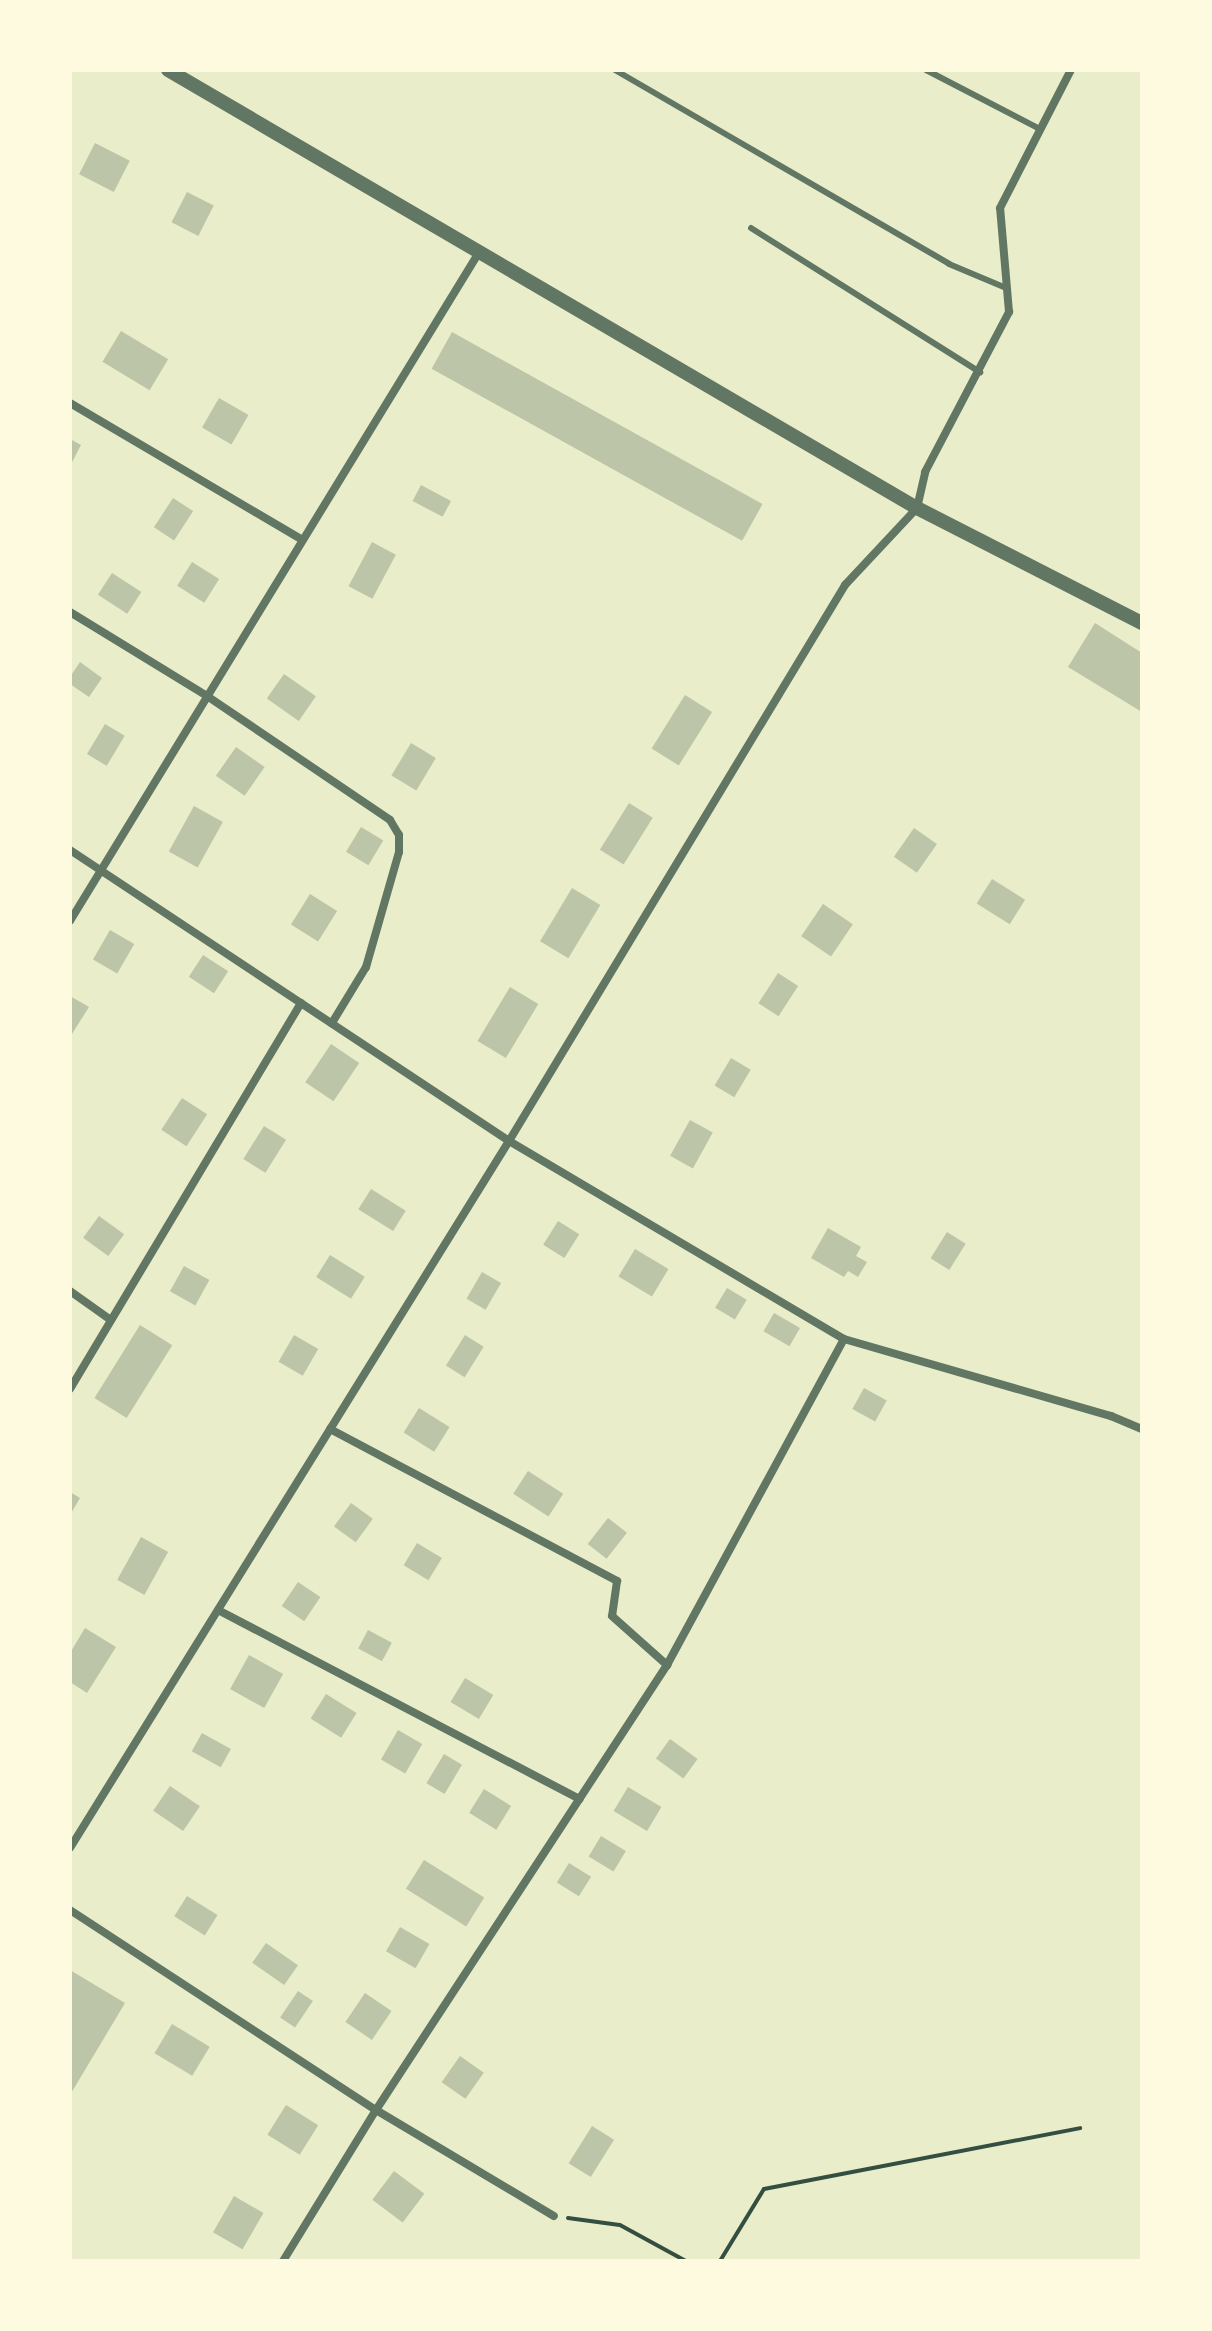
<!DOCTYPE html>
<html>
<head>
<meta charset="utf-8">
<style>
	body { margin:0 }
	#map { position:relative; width:1212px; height:2331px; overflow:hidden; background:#e9edc9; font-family:"Libre Baskerville",serif }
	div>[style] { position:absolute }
	.building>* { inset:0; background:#bcc5a7; transform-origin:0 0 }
	.path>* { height:4px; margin:-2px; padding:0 2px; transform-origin:2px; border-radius:2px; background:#344e41 }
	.service>* { height:6px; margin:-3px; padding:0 3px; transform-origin:3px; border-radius:3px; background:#617663 }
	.minor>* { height:8px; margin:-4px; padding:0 4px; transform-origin:4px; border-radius:4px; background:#617663 }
	.tertiary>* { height:14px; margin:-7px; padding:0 7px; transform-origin:7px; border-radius:7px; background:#617663 }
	span { translate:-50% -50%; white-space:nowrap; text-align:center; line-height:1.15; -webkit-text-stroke:8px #fefae0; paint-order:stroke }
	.frame { position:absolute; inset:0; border:72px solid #fefae0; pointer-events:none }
</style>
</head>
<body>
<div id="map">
	<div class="building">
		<i style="left:95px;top:143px;width:39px;height:35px;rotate:27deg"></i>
		<i style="left:187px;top:192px;width:30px;height:34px;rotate:27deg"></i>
		<i style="left:121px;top:331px;width:55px;height:36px;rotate:31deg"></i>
		<i style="left:452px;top:332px;width:355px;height:42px;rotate:29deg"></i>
		<i style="left:219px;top:398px;width:34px;height:34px;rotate:30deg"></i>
		<i style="clip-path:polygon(70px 439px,81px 445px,70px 466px)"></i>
		<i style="left:421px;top:485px;width:34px;height:18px;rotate:28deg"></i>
		<i style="left:173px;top:498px;width:24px;height:35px;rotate:33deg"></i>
		<i style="left:372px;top:542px;width:27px;height:50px;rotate:28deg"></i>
		<i style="left:192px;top:562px;width:32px;height:28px;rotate:32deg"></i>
		<i style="left:112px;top:573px;width:35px;height:26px;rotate:33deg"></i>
		<i style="clip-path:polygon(1095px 623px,1142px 653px,1142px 712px,1068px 667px)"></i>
		<i style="clip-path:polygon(80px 662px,102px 678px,89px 697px,70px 684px,70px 677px)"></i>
		<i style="left:284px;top:674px;width:39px;height:30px;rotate:35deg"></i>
		<i style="left:685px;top:695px;width:32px;height:63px;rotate:32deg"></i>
		<i style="left:105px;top:724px;width:23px;height:35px;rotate:31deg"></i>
		<i style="left:411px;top:743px;width:29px;height:38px;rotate:31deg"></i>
		<i style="left:236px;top:747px;width:35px;height:35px;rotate:35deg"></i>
		<i style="left:629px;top:803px;width:28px;height:55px;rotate:32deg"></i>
		<i style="left:194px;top:806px;width:33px;height:52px;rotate:29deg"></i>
		<i style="left:361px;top:827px;width:26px;height:29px;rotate:31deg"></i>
		<i style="left:914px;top:828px;width:28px;height:35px;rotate:35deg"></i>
		<i style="left:992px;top:879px;width:39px;height:29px;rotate:32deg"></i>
		<i style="left:572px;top:888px;width:33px;height:62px;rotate:31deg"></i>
		<i style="left:310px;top:894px;width:32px;height:36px;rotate:32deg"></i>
		<i style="left:823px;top:904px;width:36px;height:39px;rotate:34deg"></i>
		<i style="left:110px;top:930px;width:28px;height:34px;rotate:30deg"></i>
		<i style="left:203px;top:955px;width:30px;height:26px;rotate:33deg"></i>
		<i style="left:778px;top:973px;width:24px;height:36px;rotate:33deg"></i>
		<i style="left:510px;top:987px;width:33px;height:63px;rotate:31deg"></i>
		<i style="clip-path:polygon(70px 996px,89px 1007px,70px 1037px)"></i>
		<i style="left:331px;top:1044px;width:34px;height:46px;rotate:34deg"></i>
		<i style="left:731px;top:1058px;width:23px;height:32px;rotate:31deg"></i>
		<i style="left:182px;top:1098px;width:30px;height:38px;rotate:33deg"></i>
		<i style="left:690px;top:1120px;width:26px;height:41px;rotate:29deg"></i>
		<i style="left:264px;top:1126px;width:26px;height:39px;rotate:32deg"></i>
		<i style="left:371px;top:1189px;width:41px;height:24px;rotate:32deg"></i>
		<i style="left:99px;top:1216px;width:31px;height:27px;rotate:36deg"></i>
		<i style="left:558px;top:1221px;width:25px;height:28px;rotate:32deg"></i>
		<i style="clip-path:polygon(828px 1228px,861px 1247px,856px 1256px,867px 1262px,858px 1277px,848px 1271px,844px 1277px,811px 1258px)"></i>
		<i style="left:947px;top:1232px;width:22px;height:31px;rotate:32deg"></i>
		<i style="left:635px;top:1249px;width:39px;height:32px;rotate:31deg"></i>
		<i style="left:330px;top:1255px;width:41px;height:26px;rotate:32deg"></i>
		<i style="left:184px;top:1266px;width:29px;height:29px;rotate:29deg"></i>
		<i style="left:482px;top:1272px;width:22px;height:31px;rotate:30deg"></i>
		<i style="left:727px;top:1288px;width:23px;height:23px;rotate:31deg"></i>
		<i style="left:774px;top:1313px;width:30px;height:21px;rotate:30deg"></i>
		<i style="left:140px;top:1325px;width:38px;height:86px;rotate:32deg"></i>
		<i style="left:294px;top:1335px;width:28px;height:31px;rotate:30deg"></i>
		<i style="left:465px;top:1335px;width:22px;height:36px;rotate:32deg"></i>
		<i style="left:864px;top:1388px;width:26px;height:24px;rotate:29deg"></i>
		<i style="left:419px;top:1408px;width:36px;height:29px;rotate:32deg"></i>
		<i style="left:528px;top:1471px;width:42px;height:27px;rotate:33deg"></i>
		<i style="clip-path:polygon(70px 1492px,80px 1498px,70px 1515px)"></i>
		<i style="left:351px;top:1503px;width:27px;height:29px;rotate:36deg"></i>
		<i style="left:608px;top:1518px;width:24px;height:33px;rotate:38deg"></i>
		<i style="left:141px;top:1537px;width:31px;height:49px;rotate:29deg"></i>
		<i style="left:417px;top:1543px;width:29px;height:26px;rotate:31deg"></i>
		<i style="left:298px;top:1582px;width:27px;height:29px;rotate:34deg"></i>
		<i style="clip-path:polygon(85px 1628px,116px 1647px,87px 1693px,70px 1682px,70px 1653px)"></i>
		<i style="left:368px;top:1630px;width:27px;height:21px;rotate:28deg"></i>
		<i style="left:249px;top:1655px;width:39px;height:39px;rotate:29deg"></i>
		<i style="left:465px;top:1678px;width:33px;height:28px;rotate:31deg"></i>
		<i style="left:326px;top:1694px;width:36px;height:29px;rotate:32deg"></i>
		<i style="left:398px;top:1730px;width:28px;height:34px;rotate:30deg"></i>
		<i style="left:202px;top:1733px;width:33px;height:21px;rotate:29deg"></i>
		<i style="left:670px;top:1739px;width:34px;height:24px;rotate:36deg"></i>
		<i style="left:444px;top:1754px;width:21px;height:34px;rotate:31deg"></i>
		<i style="left:170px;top:1786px;width:36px;height:30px;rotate:34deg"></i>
		<i style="left:628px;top:1787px;width:39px;height:28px;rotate:31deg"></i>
		<i style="left:484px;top:1789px;width:32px;height:28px;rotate:32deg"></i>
		<i style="left:601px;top:1836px;width:29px;height:24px;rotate:31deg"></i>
		<i style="left:424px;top:1860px;width:71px;height:34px;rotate:32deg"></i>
		<i style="left:569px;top:1863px;width:26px;height:23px;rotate:32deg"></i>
		<i style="left:187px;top:1896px;width:36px;height:24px;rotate:32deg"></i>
		<i style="left:400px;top:1927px;width:34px;height:28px;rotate:30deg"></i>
		<i style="left:266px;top:1943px;width:39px;height:24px;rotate:35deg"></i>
		<i style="clip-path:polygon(70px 1970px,125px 2003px,70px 2095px)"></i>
		<i style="left:298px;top:1991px;width:18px;height:32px;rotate:34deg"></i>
		<i style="left:365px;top:1993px;width:32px;height:35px;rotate:34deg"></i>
		<i style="left:172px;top:2024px;width:44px;height:34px;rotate:31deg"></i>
		<i style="left:460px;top:2056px;width:29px;height:32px;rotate:35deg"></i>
		<i style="left:286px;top:2105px;width:38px;height:35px;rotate:32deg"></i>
		<i style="left:592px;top:2126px;width:26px;height:44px;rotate:32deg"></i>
		<i style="left:394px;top:2171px;width:38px;height:36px;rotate:37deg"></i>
		<i style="left:234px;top:2196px;width:34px;height:42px;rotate:30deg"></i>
	</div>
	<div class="path">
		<i style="left:568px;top:2218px;width:52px;rotate:7.7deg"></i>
		<i style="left:620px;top:2225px;width:75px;rotate:28.6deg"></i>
		<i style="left:720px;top:2261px;width:84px;rotate:-58.6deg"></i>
		<i style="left:764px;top:2189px;width:322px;rotate:-10.9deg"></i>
	</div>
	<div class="service">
		<i style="left:615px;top:70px;width:386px;rotate:30.1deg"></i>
		<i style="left:949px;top:264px;width:62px;rotate:22.8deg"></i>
		<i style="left:926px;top:70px;width:128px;rotate:27.4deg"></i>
		<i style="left:751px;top:228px;width:271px;rotate:32.2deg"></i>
	</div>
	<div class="minor">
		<i style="left:70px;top:403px;width:268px;rotate:30.5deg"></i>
		<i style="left:70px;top:612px;width:161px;rotate:31.5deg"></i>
		<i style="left:207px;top:696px;width:221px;rotate:34.1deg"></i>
		<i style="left:390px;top:820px;width:17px;rotate:59deg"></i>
		<i style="left:399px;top:835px;width:17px;rotate:90deg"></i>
		<i style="left:399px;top:852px;width:120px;rotate:106deg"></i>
		<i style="left:366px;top:967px;width:66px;rotate:121.3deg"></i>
		<i style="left:70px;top:850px;width:527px;rotate:33.54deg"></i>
		<i style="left:509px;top:1141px;width:389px;rotate:30.6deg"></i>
		<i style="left:844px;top:1339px;width:278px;rotate:16.1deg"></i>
		<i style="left:1111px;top:1416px;width:34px;rotate:23deg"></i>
		<i style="left:70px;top:921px;width:782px;rotate:-58.55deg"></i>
		<i style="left:70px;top:1291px;width:50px;rotate:35.3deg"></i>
		<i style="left:70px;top:1389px;width:450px;rotate:-59.1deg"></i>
		<i style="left:330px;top:1429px;width:325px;rotate:27.9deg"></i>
		<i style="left:617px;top:1581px;width:35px;rotate:98deg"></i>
		<i style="left:612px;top:1616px;width:74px;rotate:41.7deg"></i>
		<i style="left:218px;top:1610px;width:408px;rotate:27.6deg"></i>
		<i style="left:70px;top:1848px;width:832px;rotate:-58.16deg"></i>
		<i style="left:509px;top:1141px;width:650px;rotate:-58.85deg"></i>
		<i style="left:845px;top:585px;width:105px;rotate:-46.9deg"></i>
		<i style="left:917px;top:508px;width:37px;rotate:-77deg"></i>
		<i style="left:925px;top:472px;width:181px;rotate:-62.3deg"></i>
		<i style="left:1009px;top:312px;width:104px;rotate:-94.9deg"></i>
		<i style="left:1000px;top:208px;width:155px;rotate:-62.8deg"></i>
		<i style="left:70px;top:1910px;width:366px;rotate:33.2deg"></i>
		<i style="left:376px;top:2110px;width:207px;rotate:30.8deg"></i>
		<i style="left:283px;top:2261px;width:177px;rotate:-58.4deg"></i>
		<i style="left:376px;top:2110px;width:532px;rotate:-56.82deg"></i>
		<i style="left:667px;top:1665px;width:371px;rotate:-61.5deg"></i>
	</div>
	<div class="tertiary">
		<i style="left:168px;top:70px;width:868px;rotate:30.32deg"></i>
		<i style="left:917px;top:508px;width:253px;rotate:27.1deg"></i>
	</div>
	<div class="frame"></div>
</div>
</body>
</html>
